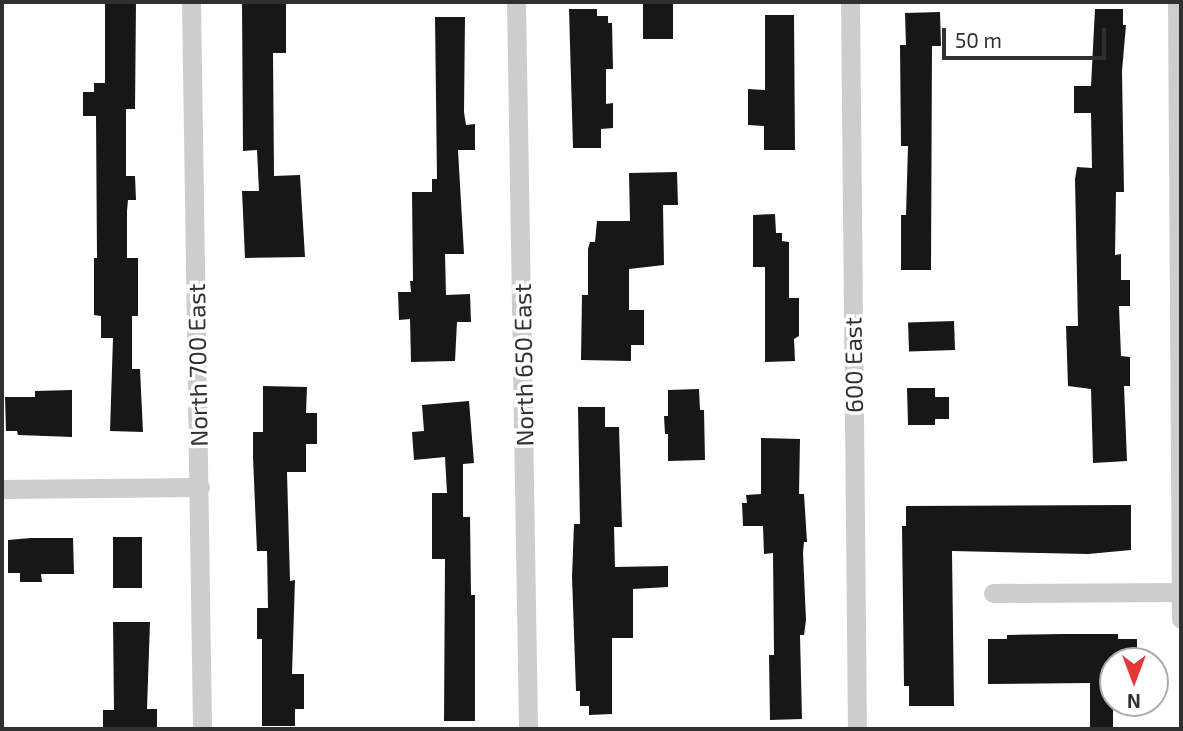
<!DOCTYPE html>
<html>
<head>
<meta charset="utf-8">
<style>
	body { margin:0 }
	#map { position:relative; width:1183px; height:731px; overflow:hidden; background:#fff; font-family:"Exo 2",sans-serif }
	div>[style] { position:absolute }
	.building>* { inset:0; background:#171717; transform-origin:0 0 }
	.street>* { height:19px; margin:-9.5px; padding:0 9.5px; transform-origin:9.5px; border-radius:9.5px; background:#cdcdcd }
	span { translate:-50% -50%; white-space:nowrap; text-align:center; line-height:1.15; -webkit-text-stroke:7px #fff; paint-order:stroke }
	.street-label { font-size:24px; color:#303030 }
	.frame { position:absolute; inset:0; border:4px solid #303030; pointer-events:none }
	.north { position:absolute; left:1099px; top:647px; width:70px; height:70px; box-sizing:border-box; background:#fff; border:2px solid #acacac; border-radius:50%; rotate:180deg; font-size:19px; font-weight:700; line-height:28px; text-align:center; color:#303030 }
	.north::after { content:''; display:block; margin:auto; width:24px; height:32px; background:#e43834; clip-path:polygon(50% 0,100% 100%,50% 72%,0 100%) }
	.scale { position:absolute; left:942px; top:28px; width:164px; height:32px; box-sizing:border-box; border:4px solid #303030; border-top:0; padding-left:9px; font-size:21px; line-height:24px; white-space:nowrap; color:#303030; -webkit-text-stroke:5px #fff; paint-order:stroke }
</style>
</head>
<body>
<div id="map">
	<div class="building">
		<i style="clip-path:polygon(105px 2px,136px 2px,135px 109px,126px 109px,126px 176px,135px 176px,136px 200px,128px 200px,127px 211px,127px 258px,138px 258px,138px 316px,132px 316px,132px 369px,140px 369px,143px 432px,110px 431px,113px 338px,101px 338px,101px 316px,94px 315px,94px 258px,97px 258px,96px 116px,83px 116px,83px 92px,94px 92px,94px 83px,105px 83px)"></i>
		<i style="clip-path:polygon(242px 2px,286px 2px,286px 53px,273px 53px,274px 176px,300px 175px,305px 257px,245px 258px,242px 191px,259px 191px,257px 150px,243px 151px)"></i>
		<i style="left:643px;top:2px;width:30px;height:37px"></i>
		<i style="clip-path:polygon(569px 9px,597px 9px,597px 16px,608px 16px,608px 23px,612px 23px,613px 69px,606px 69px,606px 104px,613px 103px,613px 128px,601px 129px,601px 148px,573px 148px)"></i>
		<i style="clip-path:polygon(1095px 9px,1123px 9px,1123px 25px,1126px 25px,1122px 71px,1124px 192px,1116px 192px,1115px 255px,1121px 254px,1121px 280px,1130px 280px,1130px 306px,1119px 306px,1121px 356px,1130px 357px,1130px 386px,1124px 386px,1127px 461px,1093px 463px,1091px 389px,1068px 386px,1066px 326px,1078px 326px,1075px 179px,1077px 167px,1092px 168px,1091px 113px,1074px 113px,1074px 86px,1091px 86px)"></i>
		<i style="clip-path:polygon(940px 12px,941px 46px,932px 46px,931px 270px,901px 270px,901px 215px,906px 215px,908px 146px,901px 146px,900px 45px,906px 45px,905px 13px)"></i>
		<i style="clip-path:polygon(765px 15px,794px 15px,795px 150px,764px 150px,764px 126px,748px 125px,748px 89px,765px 90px)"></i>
		<i style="clip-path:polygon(435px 17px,465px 17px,464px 112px,466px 125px,475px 124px,475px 150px,458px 150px,464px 254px,445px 254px,446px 295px,470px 294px,471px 322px,457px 322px,455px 361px,411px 362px,410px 319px,399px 320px,398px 292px,411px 292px,410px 281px,413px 281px,412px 192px,432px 192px,432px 179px,437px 179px)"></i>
		<i style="clip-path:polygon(677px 172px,678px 205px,663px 205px,664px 265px,629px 269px,629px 310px,644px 310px,644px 345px,631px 345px,631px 361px,581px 360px,582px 295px,588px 295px,588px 249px,590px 242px,595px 242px,597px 221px,630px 221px,629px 173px)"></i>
		<i style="clip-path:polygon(775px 214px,776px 233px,782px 233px,782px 241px,789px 242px,789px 298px,799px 298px,799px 336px,794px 339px,795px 361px,765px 362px,765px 267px,753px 267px,753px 215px)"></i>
		<i style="left:954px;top:321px;width:29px;height:46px;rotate:88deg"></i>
		<i style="clip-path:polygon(263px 386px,307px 387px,306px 413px,317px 413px,317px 444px,306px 444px,306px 472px,287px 472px,290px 581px,295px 580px,292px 674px,304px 674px,304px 709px,295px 709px,295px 726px,262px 726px,262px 639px,257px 639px,257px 608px,268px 608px,267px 551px,257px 551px,253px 457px,253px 432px,263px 432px)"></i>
		<i style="clip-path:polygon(907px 388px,935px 388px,935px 397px,949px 397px,949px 419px,935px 419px,935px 425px,908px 425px)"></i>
		<i style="clip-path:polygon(699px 389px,700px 410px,704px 410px,705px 460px,668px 461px,668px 434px,665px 434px,664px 416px,668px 416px,668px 390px)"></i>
		<i style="clip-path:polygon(72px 390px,72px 437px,18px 435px,17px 431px,6px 431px,5px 397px,35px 397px,35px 391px)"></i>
		<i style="clip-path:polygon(469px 401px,474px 463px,463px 464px,463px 517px,470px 517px,471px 595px,475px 595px,475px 721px,444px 721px,445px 559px,432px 559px,432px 493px,447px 493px,445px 457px,414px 460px,412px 432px,424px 431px,422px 405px)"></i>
		<i style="clip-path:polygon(578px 407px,605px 407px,605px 427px,619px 427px,622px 527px,614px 527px,615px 567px,668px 566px,668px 587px,633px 589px,633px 638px,612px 638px,612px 714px,589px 715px,589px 706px,580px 706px,580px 691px,576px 691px,572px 577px,574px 524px,580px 524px)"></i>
		<i style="clip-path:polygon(761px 438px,800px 439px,799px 494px,804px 494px,807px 542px,804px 542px,803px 553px,806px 620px,804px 635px,800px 635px,802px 719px,770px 720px,769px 655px,774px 655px,773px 553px,764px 554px,763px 526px,743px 526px,742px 503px,747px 503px,746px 495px,761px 494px)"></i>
		<i style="clip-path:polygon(1131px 505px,1131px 550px,1088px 554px,952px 551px,954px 706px,909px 706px,909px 686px,904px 686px,902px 526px,906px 526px,906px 506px)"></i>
		<i style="left:113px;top:537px;width:29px;height:51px"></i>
		<i style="clip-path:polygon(31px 538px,73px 538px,74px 574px,41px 574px,42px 582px,20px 582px,20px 573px,8px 573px,8px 540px)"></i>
		<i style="clip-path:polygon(113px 622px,150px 622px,147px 709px,157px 709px,157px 729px,103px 729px,103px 710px,114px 710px)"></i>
		<i style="clip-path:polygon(1064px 634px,1118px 634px,1118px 639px,1137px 639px,1137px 661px,1113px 661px,1113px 729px,1090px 729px,1090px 683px,988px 684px,988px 639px,1007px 639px,1007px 635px)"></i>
	</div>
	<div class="street">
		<i style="left:191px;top:2px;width:727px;rotate:89.13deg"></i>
		<i style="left:516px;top:2px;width:727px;rotate:89.05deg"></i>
		<i style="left:850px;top:2px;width:727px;rotate:89.45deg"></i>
		<i style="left:1177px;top:2px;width:617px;rotate:89.63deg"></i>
		<i style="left:2px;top:489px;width:198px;rotate:-0.6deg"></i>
		<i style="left:993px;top:593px;width:187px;rotate:-0.3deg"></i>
	</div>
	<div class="street-label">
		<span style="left:197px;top:365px;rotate:-91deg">North 700 East</span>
		<span style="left:523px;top:365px;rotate:-91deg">North 650 East</span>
		<span style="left:853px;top:365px;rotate:-91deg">600 East</span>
	</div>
	<div class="frame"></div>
	<div class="north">N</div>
	<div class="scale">50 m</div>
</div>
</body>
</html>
